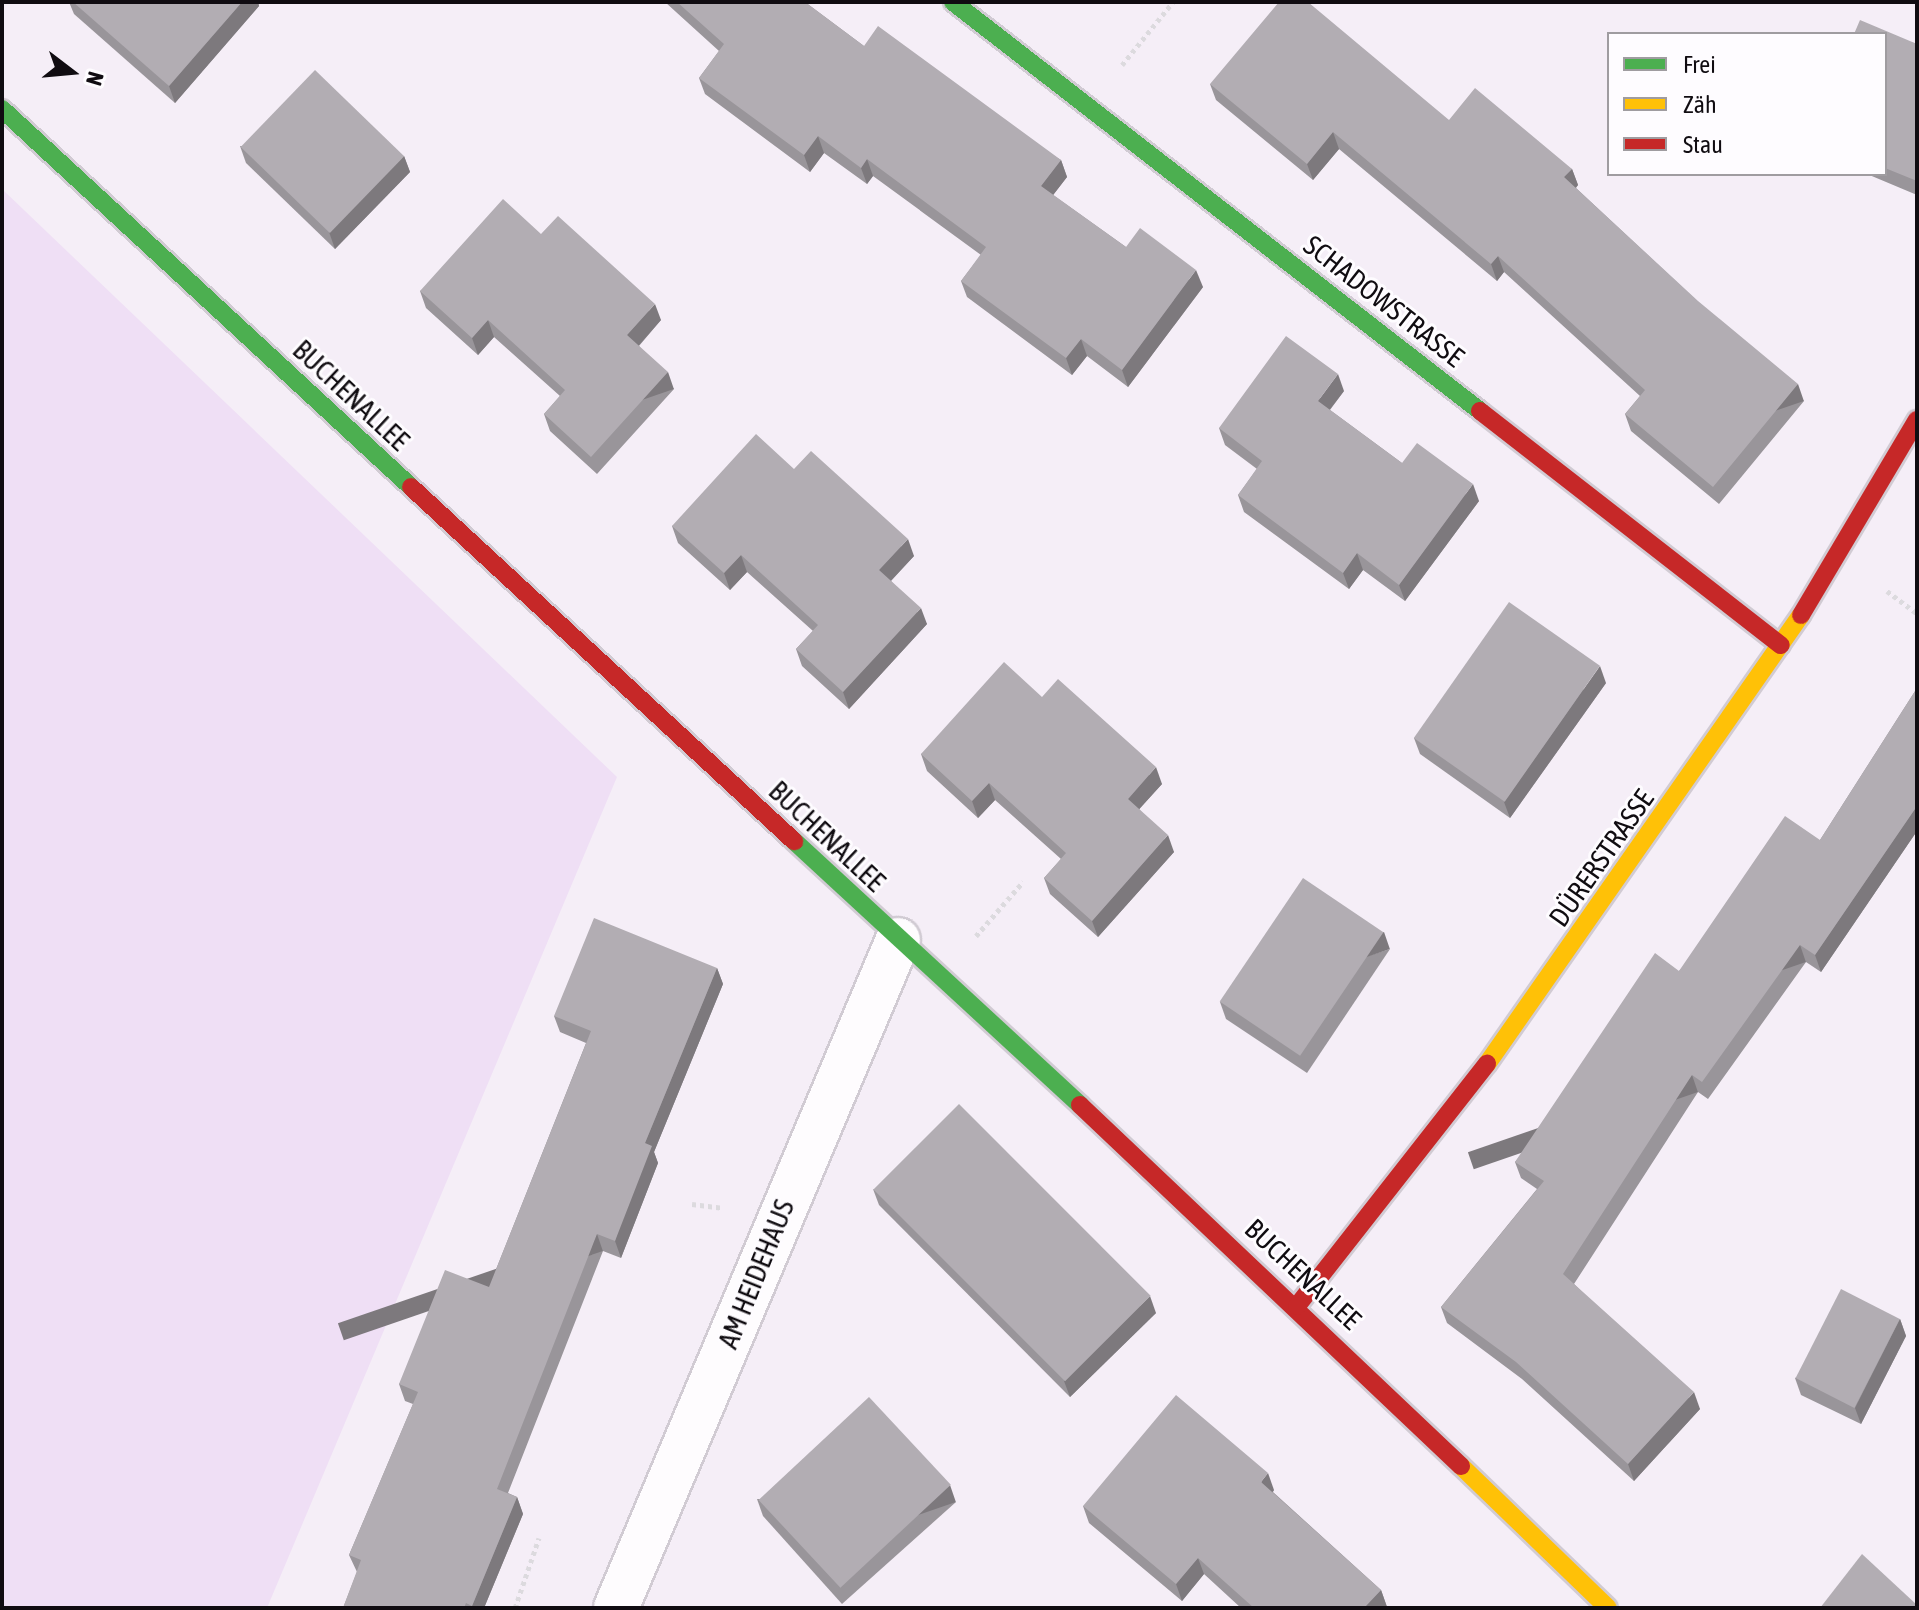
<!DOCTYPE html>
<html>
<head>
<meta charset="utf-8">
<style>
	body { margin:0 }
	#map { position:relative; width:1919px; height:1610px; overflow:hidden; background:#f5eef7; font-family:"Asap Condensed",sans-serif }
	div>[style] { position:absolute }
	.green>* { inset:0; background:#efdff5 }
	.path>* { height:5px; margin-top:-2.5px; transform-origin:0; background:repeating-linear-gradient(90deg,#dcdade 0 4px,transparent 0 8px) }
	.roads { filter:drop-shadow(2px 0 #d1cbd3) drop-shadow(-2px 0 #d1cbd3) drop-shadow(0 2px #d1cbd3) drop-shadow(0 -2px #d1cbd3) }
	.street>* { height:44px; margin:-22px; padding:0 22px; transform-origin:22px; border-radius:22px; background:#fefcfe }
	.fast>* { height:18px; margin:-9px; padding:0 9px; transform-origin:9px; border-radius:9px; background:#4caf50 }
	.slow>* { height:18px; margin:-9px; padding:0 9px; transform-origin:9px; border-radius:9px; background:#ffc107 }
	.jam>* { height:18px; margin:-9px; padding:0 9px; transform-origin:9px; border-radius:9px; background:#c62828 }
	.wall>* { inset:0; background:#99959a }
	.shaded-wall>* { inset:0; background:#7d797d; transform-origin:0 0 }
	.building>* { inset:0; background:#b2adb3; transform-origin:0 0 }
	span { translate:-50% -50%; white-space:nowrap; text-align:center; line-height:1.15; -webkit-text-stroke:6px #fefcff; paint-order:stroke }
	.street-label { font-size:28px; color:#100c11 }
	.frame { position:absolute; inset:0; border:4px solid #100c11; pointer-events:none }
	.legend { position:absolute; left:1607px; top:32px; width:280px; height:144px; box-sizing:border-box; background:#fefcff; border:2px solid #9f9ca0; margin:0; padding:10px 14px; list-style:none; font-size:24px; color:#100c11 }
	.legend li { display:flex; align-items:center; gap:16px; height:40px }
	.legend b { width:40px; border:2px solid #9f9ca0 }
	.north { position:absolute; left:32px; top:32px; width:80px; height:80px; -webkit-text-stroke:6px #fefcff; paint-order:stroke; rotate:106deg; font-size:22px; font-weight:700; line-height:32px; text-align:center; color:#100c11 }
	.north::after { content:''; display:block; margin:auto; width:28px; height:36px; background:#100c11; clip-path:polygon(50% 0,100% 100%,50% 72%,0 100%) }
</style>
</head>
<body>
<div id="map">
	<div class="green">
		<i style="clip-path:polygon(2px 189px,617px 777px,267px 1608px,2px 1608px)"></i>
	</div>
	<div class="path">
		<i style="left:1122px;top:65px;width:81px;rotate:-51deg"></i>
		<i style="left:1887px;top:591px;width:38px;rotate:37deg"></i>
		<i style="left:976px;top:936px;width:72px;rotate:-49deg"></i>
		<i style="left:692px;top:1204px;width:32px;rotate:7deg"></i>
		<i style="left:515px;top:1608px;width:74px;rotate:-71.1deg"></i>
	</div>
	<div class="roads">
		<div class="street">
			<i style="left:616px;top:1608px;width:725px;rotate:-67.11deg"></i>
		</div>
		<div class="fast">
			<i style="left:953px;top:2px;width:667px;rotate:37.81deg"></i>
			<i style="left:2px;top:109px;width:557px;rotate:42.74deg"></i>
			<i style="left:794px;top:841px;width:389px;rotate:42.7deg"></i>
		</div>
		<div class="slow">
			<i style="left:1487px;top:1064px;width:548px;rotate:-55.03deg"></i>
			<i style="left:1461px;top:1466px;width:204px;rotate:44deg"></i>
		</div>
		<div class="jam">
			<i style="left:1480px;top:411px;width:381px;rotate:37.9deg"></i>
			<i style="left:411px;top:487px;width:522px;rotate:42.75deg"></i>
			<i style="left:1801px;top:615px;width:227px;rotate:-59.3deg"></i>
			<i style="left:1080px;top:1105px;width:525px;rotate:43.46deg"></i>
			<i style="left:1297px;top:1306px;width:308px;rotate:-51.9deg"></i>
		</div>
	</div>
	<div class="wall">
		<i style="clip-path:polygon(69px 2px,258px 2px,259px 6px,175px 103px,74px 14px)"></i>
		<i style="clip-path:polygon(665px 2px,805px 2px,864px 46px,1061px 160px,1067px 177px,1053px 195px,1126px 247px,1203px 287px,1128px 387px,1087px 356px,1072px 375px,967px 297px,961px 281px,981px 255px,873px 176px,867px 184px,824px 153px,810px 172px,705px 94px,699px 78px,719px 51px)"></i>
		<i style="clip-path:polygon(1885px 34px,1917px 44px,1917px 195px,1867px 174px,1885px 174px)"></i>
		<i style="clip-path:polygon(1210px 84px,1449px 120px,1572px 169px,1578px 185px,1576px 188px,1804px 401px,1719px 504px,1631px 431px,1625px 414px,1640px 396px,1504px 272px,1497px 281px,1339px 149px,1313px 180px,1216px 100px)"></i>
		<i style="clip-path:polygon(240px 146px,404px 156px,410px 172px,335px 249px,246px 163px)"></i>
		<i style="clip-path:polygon(541px 234px,661px 320px,639px 346px,674px 389px,597px 474px,550px 431px,544px 414px,560px 396px,494px 337px,478px 355px,426px 308px,420px 291px)"></i>
		<i style="clip-path:polygon(1344px 391px,1330px 410px,1402px 463px,1479px 501px,1405px 601px,1363px 570px,1349px 589px,1244px 512px,1238px 495px,1257px 469px,1225px 445px,1219px 428px)"></i>
		<i style="clip-path:polygon(794px 469px,914px 556px,891px 581px,927px 624px,849px 709px,802px 666px,796px 649px,813px 631px,747px 572px,730px 590px,678px 543px,672px 526px)"></i>
		<i style="clip-path:polygon(1606px 683px,1510px 818px,1420px 754px,1414px 738px)"></i>
		<i style="clip-path:polygon(1917px 688px,1917px 831px,1821px 972px,1806px 962px,1708px 1099px,1698px 1092px,1574px 1284px,1700px 1409px,1634px 1481px,1522px 1379px,1447px 1323px,1441px 1307px,1537px 1189px,1521px 1178px,1515px 1162px,1679px 971px,1820px 840px)"></i>
		<i style="clip-path:polygon(1042px 697px,1162px 784px,1139px 809px,1174px 852px,1098px 937px,1050px 894px,1044px 878px,1061px 859px,995px 800px,978px 818px,927px 771px,921px 754px)"></i>
		<i style="clip-path:polygon(1390px 949px,1307px 1073px,1226px 1019px,1220px 1002px)"></i>
		<i style="clip-path:polygon(717px 968px,723px 984px,654px 1152px,658px 1163px,621px 1258px,603px 1251px,508px 1493px,517px 1497px,523px 1514px,484px 1608px,343px 1608px,357px 1572px,349px 1555px,413px 1404px,405px 1401px,399px 1384px,489px 1287px,586px 1043px,560px 1032px,554px 1016px)"></i>
		<i style="clip-path:polygon(873px 1189px,1156px 1313px,1070px 1397px,879px 1205px)"></i>
		<i style="clip-path:polygon(1900px 1319px,1906px 1336px,1861px 1424px,1801px 1395px,1795px 1378px)"></i>
		<i style="clip-path:polygon(1274px 1490px,1273px 1492px,1381px 1590px,1387px 1607px,1386px 1608px,1241px 1608px,1204px 1574px,1182px 1601px,1089px 1523px,1083px 1506px)"></i>
		<i style="clip-path:polygon(757px 1499px,956px 1502px,842px 1604px,763px 1516px)"></i>
	</div>
	<div class="shaded-wall">
		<i style="clip-path:polygon(242px 2px,258px 2px,259px 6px,175px 103px,169px 86px)"></i>
		<i style="clip-path:polygon(1333px 132px,1339px 149px,1313px 180px,1307px 164px)"></i>
		<i style="clip-path:polygon(818px 136px,824px 153px,810px 172px,804px 155px)"></i>
		<i style="clip-path:polygon(404px 156px,410px 172px,335px 249px,329px 232px)"></i>
		<i style="clip-path:polygon(867px 159px,873px 176px,867px 184px,861px 168px)"></i>
		<i style="clip-path:polygon(1061px 160px,1067px 177px,1047px 203px,1041px 186px)"></i>
		<i style="clip-path:polygon(1572px 169px,1578px 185px,1570px 194px,1564px 177px)"></i>
		<i style="clip-path:polygon(1498px 256px,1504px 272px,1497px 281px,1491px 264px)"></i>
		<i style="clip-path:polygon(1196px 270px,1203px 287px,1128px 387px,1122px 370px)"></i>
		<i style="clip-path:polygon(655px 304px,661px 320px,633px 352px,627px 335px)"></i>
		<i style="clip-path:polygon(488px 320px,494px 337px,478px 355px,472px 338px)"></i>
		<i style="clip-path:polygon(1081px 339px,1087px 356px,1072px 375px,1066px 358px)"></i>
		<i style="left:668px;top:372px;width:18px;height:115px;rotate:71deg"></i>
		<i style="clip-path:polygon(1338px 374px,1344px 391px,1324px 417px,1318px 401px)"></i>
		<i style="left:1798px;top:384px;width:18px;height:134px;rotate:71deg"></i>
		<i style="clip-path:polygon(1473px 484px,1479px 501px,1405px 601px,1399px 585px)"></i>
		<i style="clip-path:polygon(908px 539px,914px 556px,885px 587px,879px 570px)"></i>
		<i style="clip-path:polygon(1357px 553px,1363px 570px,1349px 589px,1343px 573px)"></i>
		<i style="clip-path:polygon(741px 555px,747px 572px,730px 590px,724px 573px)"></i>
		<i style="clip-path:polygon(921px 608px,927px 624px,849px 709px,843px 692px)"></i>
		<i style="clip-path:polygon(1600px 666px,1606px 683px,1510px 818px,1504px 802px)"></i>
		<i style="clip-path:polygon(1156px 767px,1162px 784px,1134px 815px,1128px 799px)"></i>
		<i style="clip-path:polygon(989px 783px,995px 800px,978px 818px,972px 801px)"></i>
		<i style="clip-path:polygon(1917px 806px,1917px 831px,1821px 972px,1815px 955px)"></i>
		<i style="clip-path:polygon(1168px 835px,1174px 852px,1098px 937px,1092px 921px)"></i>
		<i style="left:1384px;top:932px;width:18px;height:149px;rotate:71deg"></i>
		<i style="left:1800px;top:945px;width:18px;height:168px;rotate:71deg"></i>
		<i style="clip-path:polygon(717px 968px,723px 984px,654px 1152px,658px 1163px,621px 1258px,615px 1241px,645px 1143px)"></i>
		<i style="left:1692px;top:1075px;width:18px;height:237px;rotate:71deg"></i>
		<i style="left:597px;top:1234px;width:18px;height:274px;rotate:71deg"></i>
		<i style="clip-path:polygon(1150px 1296px,1156px 1313px,1070px 1397px,1064px 1381px)"></i>
		<i style="clip-path:polygon(1900px 1319px,1906px 1336px,1861px 1424px,1855px 1408px)"></i>
		<i style="clip-path:polygon(1694px 1392px,1700px 1409px,1634px 1481px,1628px 1464px)"></i>
		<i style="clip-path:polygon(1268px 1473px,1274px 1490px,1267px 1498px,1261px 1482px)"></i>
		<i style="left:950px;top:1485px;width:18px;height:154px;rotate:71deg"></i>
		<i style="clip-path:polygon(517px 1497px,523px 1514px,484px 1608px,473px 1608px,472px 1606px)"></i>
		<i style="clip-path:polygon(1198px 1558px,1204px 1574px,1182px 1601px,1176px 1584px)"></i>
		<i style="clip-path:polygon(1381px 1590px,1387px 1607px,1386px 1608px,1364px 1608px)"></i>
	</div>
	<div class="building">
		<i style="clip-path:polygon(73px 2px,242px 2px,169px 86px)"></i>
		<i style="clip-path:polygon(677px 2px,805px 2px,864px 46px,878px 26px,1061px 160px,1041px 186px,1126px 247px,1140px 228px,1196px 270px,1122px 370px,1081px 339px,1066px 358px,961px 281px,986px 247px,867px 159px,861px 168px,818px 136px,804px 155px,699px 78px,724px 44px)"></i>
		<i style="clip-path:polygon(1279px 2px,1308px 2px,1449px 120px,1475px 88px,1572px 169px,1564px 177px,1698px 301px,1798px 384px,1713px 487px,1625px 414px,1645px 390px,1498px 256px,1491px 264px,1333px 132px,1307px 164px,1210px 84px)"></i>
		<i style="clip-path:polygon(1860px 20px,1917px 44px,1917px 181px,1885px 168px,1885px 34px,1854px 34px)"></i>
		<i style="left:315px;top:70px;width:124px;height:107px;rotate:44deg"></i>
		<i style="clip-path:polygon(503px 199px,541px 234px,558px 216px,655px 304px,627px 335px,668px 372px,591px 457px,544px 414px,565px 390px,488px 320px,472px 338px,420px 291px)"></i>
		<i style="clip-path:polygon(1286px 336px,1338px 374px,1318px 401px,1402px 463px,1417px 443px,1473px 484px,1399px 585px,1357px 553px,1343px 573px,1238px 495px,1262px 461px,1219px 428px)"></i>
		<i style="clip-path:polygon(756px 434px,794px 469px,811px 451px,908px 539px,879px 570px,921px 608px,843px 692px,796px 649px,818px 625px,741px 555px,724px 573px,672px 526px)"></i>
		<i style="left:1509px;top:602px;width:111px;height:166px;rotate:35deg"></i>
		<i style="clip-path:polygon(1004px 662px,1042px 697px,1058px 679px,1156px 767px,1128px 799px,1168px 835px,1092px 921px,1044px 878px,1066px 853px,989px 783px,972px 801px,921px 754px)"></i>
		<i style="clip-path:polygon(1917px 688px,1917px 806px,1815px 955px,1800px 945px,1702px 1082px,1692px 1075px,1563px 1274px,1694px 1392px,1628px 1464px,1516px 1362px,1441px 1307px,1544px 1181px,1515px 1162px,1655px 953px,1679px 971px,1785px 816px,1820px 840px)"></i>
		<i style="left:1303px;top:878px;width:97px;height:149px;rotate:34deg"></i>
		<i style="clip-path:polygon(594px 918px,717px 968px,645px 1143px,652px 1146px,615px 1241px,597px 1234px,497px 1489px,517px 1497px,472px 1606px,466px 1603px,464px 1608px,343px 1608px,361px 1560px,349px 1555px,418px 1392px,399px 1384px,445px 1270px,489px 1287px,591px 1031px,554px 1016px)"></i>
		<i style="left:959px;top:1104px;width:271px;height:121px;rotate:45deg"></i>
		<i style="left:1841px;top:1289px;width:66px;height:100px;rotate:27deg"></i>
		<i style="clip-path:polygon(1176px 1395px,1268px 1473px,1261px 1482px,1381px 1590px,1364px 1608px,1254px 1608px,1198px 1558px,1176px 1584px,1083px 1506px)"></i>
		<i style="left:869px;top:1397px;width:120px;height:151px;rotate:47deg"></i>
		<i style="clip-path:polygon(1862px 1554px,1917px 1605px,1917px 1608px,1820px 1608px)"></i>
	</div>
	<div class="street-label">
		<span style="left:1384px;top:301px;rotate:38deg">SCHADOWSTRASSE</span>
		<span style="left:351px;top:395px;rotate:43deg">BUCHENALLEE</span>
		<span style="left:827px;top:836px;rotate:43deg">BUCHENALLEE</span>
		<span style="left:1601px;top:858px;rotate:-55deg">DÜRERSTRASSE</span>
		<span style="left:756px;top:1274px;rotate:-68deg">AM HEIDEHAUS</span>
		<span style="left:1303px;top:1274px;rotate:43deg">BUCHENALLEE</span>
	</div>
	<div class="frame"></div>
	<ul class="legend">
	<li><b style="height:10px;background:#4caf50"></b>Frei</li>
	<li><b style="height:10px;background:#ffc107"></b>Zäh</li>
	<li><b style="height:10px;background:#c62828"></b>Stau</li>
	</ul>
	<div class="north">N</div>
</div>
</body>
</html>
